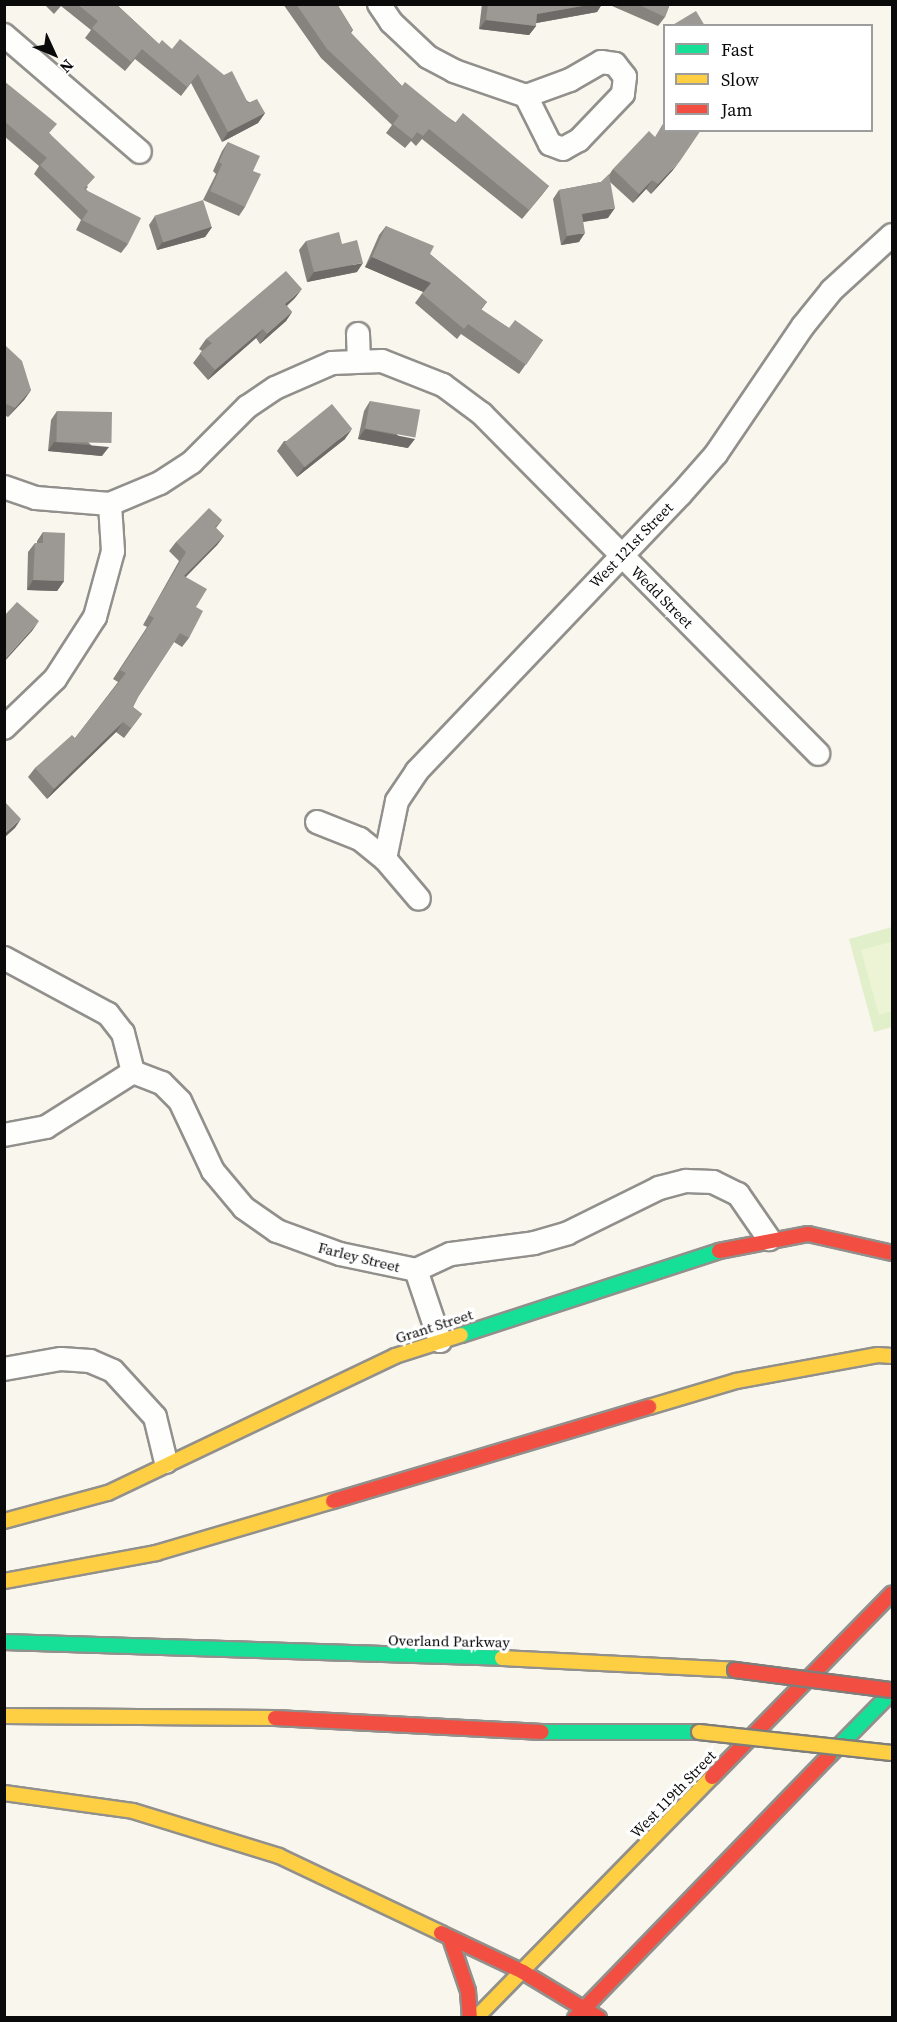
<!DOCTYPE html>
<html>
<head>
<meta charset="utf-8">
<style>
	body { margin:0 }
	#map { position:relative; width:897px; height:2022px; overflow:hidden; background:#f9f6ed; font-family:"Source Serif 4",serif }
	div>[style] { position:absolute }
	.green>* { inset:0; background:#e1f0cb }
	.pitch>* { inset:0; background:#ecf4d5 }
	.roads { filter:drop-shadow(2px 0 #92908c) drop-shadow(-2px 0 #92908c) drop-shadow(0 2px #92908c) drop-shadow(0 -2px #92908c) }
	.street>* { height:22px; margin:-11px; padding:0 11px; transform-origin:11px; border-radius:11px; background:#fefefc }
	.fast>* { height:14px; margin:-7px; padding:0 7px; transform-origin:7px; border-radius:7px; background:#16e098 }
	.slow>* { height:14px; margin:-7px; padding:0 7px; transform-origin:7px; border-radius:7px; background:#ffcf43 }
	.jam>* { height:14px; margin:-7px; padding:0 7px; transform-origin:7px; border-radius:7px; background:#f24e42 }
	.bridges { filter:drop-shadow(2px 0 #7f7e7a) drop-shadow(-2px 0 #7f7e7a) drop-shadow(0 2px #7f7e7a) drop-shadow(0 -2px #7f7e7a) }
	.slow-bridge>* { height:14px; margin:-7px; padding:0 7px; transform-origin:7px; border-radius:7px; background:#ffcf43 }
	.jam-bridge>* { height:14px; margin:-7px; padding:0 7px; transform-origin:7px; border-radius:7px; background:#f24e42 }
	.wall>* { inset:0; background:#86837e }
	.shaded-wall>* { inset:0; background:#6d6a67 }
	.building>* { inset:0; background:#9c9893; transform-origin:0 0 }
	span { translate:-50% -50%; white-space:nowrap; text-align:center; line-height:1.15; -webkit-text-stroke:6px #fff; paint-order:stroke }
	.street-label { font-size:15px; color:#0a0a0a }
	.frame { position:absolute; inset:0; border:6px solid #0a0a0a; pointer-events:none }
	.legend { position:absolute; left:663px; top:24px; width:210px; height:108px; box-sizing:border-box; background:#fff; border:2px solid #9d9d9d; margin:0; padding:8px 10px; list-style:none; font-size:18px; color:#0a0a0a }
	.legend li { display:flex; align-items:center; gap:12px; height:30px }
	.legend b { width:30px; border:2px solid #9d9d9d }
	.north { position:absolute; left:24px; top:24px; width:60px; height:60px; -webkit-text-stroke:4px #fff; paint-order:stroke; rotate:134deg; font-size:16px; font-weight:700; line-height:24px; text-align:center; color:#0a0a0a }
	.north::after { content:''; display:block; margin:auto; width:21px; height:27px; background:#0a0a0a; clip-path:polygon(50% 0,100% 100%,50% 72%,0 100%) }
</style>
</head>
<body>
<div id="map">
	<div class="green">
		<i style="clip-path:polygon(892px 927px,892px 1027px,874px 1032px,849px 939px)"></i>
	</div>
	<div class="pitch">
		<i style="clip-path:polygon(891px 942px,892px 1011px,879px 1015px,861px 950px)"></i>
	</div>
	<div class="roads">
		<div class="street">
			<i style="left:379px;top:4px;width:22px;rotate:56deg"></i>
			<i style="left:391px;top:22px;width:51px;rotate:43.4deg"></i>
			<i style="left:428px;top:57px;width:30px;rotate:28deg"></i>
			<i style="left:454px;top:71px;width:76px;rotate:19.1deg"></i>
			<i style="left:526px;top:96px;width:47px;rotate:-20deg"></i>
			<i style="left:570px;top:80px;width:36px;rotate:-30deg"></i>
			<i style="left:601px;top:62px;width:14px;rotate:8deg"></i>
			<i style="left:615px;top:64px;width:16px;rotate:52deg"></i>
			<i style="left:625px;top:77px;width:17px;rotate:97deg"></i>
			<i style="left:623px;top:94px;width:64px;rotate:133.7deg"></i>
			<i style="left:579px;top:140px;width:18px;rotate:151deg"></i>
			<i style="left:563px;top:149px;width:14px;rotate:-159deg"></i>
			<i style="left:550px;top:144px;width:54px;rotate:-116.6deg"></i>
			<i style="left:4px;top:35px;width:179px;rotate:40.7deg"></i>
			<i style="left:358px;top:334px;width:27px;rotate:88deg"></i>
			<i style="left:4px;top:487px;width:34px;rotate:19deg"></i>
			<i style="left:36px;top:498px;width:74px;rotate:4.6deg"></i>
			<i style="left:4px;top:728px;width:71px;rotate:-43.9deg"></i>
			<i style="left:55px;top:679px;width:74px;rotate:-57.2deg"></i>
			<i style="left:95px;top:617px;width:68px;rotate:-74.7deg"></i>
			<i style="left:113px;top:551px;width:47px;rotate:-93.7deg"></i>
			<i style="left:110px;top:504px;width:54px;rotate:-22.8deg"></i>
			<i style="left:160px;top:483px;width:38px;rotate:-33deg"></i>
			<i style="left:192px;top:462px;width:78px;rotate:-45deg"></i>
			<i style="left:247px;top:407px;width:34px;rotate:-34deg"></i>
			<i style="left:275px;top:388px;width:62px;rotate:-23.7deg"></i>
			<i style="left:332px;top:363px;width:50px;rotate:-2.3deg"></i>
			<i style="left:382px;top:361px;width:66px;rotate:21.5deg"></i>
			<i style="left:443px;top:385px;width:49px;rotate:36.6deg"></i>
			<i style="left:482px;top:414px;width:478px;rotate:45.3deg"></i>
			<i style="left:317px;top:822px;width:46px;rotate:21.6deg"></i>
			<i style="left:360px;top:839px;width:32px;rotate:39deg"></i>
			<i style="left:385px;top:859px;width:52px;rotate:49.6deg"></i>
			<i style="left:385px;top:859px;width:59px;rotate:-78.3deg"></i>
			<i style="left:397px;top:801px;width:36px;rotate:-56deg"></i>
			<i style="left:417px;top:771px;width:381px;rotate:-46.4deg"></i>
			<i style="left:680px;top:495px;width:55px;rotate:-48.7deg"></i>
			<i style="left:716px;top:454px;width:155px;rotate:-55.8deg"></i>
			<i style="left:803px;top:326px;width:46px;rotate:-51.1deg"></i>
			<i style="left:832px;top:290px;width:81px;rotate:-42.5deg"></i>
			<i style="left:4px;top:958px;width:118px;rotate:28.3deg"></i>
			<i style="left:108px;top:1014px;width:24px;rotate:52deg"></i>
			<i style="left:123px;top:1033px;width:40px;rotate:75.6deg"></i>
			<i style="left:133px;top:1072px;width:31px;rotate:21deg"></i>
			<i style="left:162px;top:1083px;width:25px;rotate:45deg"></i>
			<i style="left:180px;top:1101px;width:77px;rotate:64.8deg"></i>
			<i style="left:213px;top:1171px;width:48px;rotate:50deg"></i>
			<i style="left:244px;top:1208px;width:40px;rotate:34.9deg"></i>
			<i style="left:277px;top:1231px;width:67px;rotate:20.1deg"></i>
			<i style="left:340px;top:1254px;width:78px;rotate:11.9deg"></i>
			<i style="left:416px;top:1270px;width:38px;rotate:-25deg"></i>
			<i style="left:451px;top:1254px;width:84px;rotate:-7.5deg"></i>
			<i style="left:534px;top:1243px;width:35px;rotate:-16deg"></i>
			<i style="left:568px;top:1233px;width:102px;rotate:-26.3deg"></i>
			<i style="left:659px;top:1188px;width:28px;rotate:-15deg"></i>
			<i style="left:686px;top:1181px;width:27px;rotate:2deg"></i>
			<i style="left:713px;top:1182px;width:28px;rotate:26deg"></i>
			<i style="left:738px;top:1194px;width:55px;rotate:55.4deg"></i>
			<i style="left:4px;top:1135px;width:43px;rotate:-10.8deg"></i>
			<i style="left:46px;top:1127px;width:103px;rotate:-32.3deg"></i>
			<i style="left:416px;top:1270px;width:75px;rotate:71.3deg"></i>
			<i style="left:4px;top:1369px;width:58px;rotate:-10deg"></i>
			<i style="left:61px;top:1359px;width:29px;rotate:4deg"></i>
			<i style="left:90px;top:1361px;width:25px;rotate:23deg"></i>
			<i style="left:113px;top:1371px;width:62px;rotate:47.6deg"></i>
			<i style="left:155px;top:1417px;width:46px;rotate:76.3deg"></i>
		</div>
		<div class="fast">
			<i style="left:461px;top:1335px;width:271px;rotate:-18deg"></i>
			<i style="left:4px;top:1642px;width:498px;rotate:1.8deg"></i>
			<i style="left:542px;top:1732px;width:157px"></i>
			<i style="left:830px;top:1755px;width:88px;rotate:-45.5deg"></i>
		</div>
		<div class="slow">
			<i style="left:649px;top:1407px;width:91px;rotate:-16.6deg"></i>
			<i style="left:736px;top:1381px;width:144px;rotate:-10.4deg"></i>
			<i style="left:878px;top:1355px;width:14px;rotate:4deg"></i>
			<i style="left:4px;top:1521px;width:108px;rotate:-15.1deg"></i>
			<i style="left:108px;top:1493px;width:318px;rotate:-25.5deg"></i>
			<i style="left:395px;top:1356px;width:69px;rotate:-17.7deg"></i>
			<i style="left:4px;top:1581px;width:155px;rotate:-10.4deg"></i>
			<i style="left:156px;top:1553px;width:184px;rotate:-16.4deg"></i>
			<i style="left:502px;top:1658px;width:233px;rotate:2.9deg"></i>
			<i style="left:4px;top:1716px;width:271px;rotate:0.4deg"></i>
			<i style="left:4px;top:1793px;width:130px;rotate:7.9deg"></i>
			<i style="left:133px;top:1811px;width:153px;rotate:17.1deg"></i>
			<i style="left:279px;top:1856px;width:179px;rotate:25.4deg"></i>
			<i style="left:476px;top:2018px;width:337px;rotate:-45.6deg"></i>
		</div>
		<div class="jam">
			<i style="left:719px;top:1251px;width:91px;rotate:-10.8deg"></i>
			<i style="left:808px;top:1234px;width:86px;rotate:12.7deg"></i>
			<i style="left:333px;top:1501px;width:330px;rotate:-16.6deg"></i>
			<i style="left:275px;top:1718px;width:267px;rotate:3deg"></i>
			<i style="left:712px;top:1777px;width:257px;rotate:-45.6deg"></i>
			<i style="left:441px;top:1933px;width:91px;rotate:25.4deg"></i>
			<i style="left:523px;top:1972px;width:89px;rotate:31.2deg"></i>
			<i style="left:451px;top:1941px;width:53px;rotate:71.2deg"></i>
			<i style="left:468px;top:1991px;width:27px;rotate:86deg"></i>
			<i style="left:575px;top:2018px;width:366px;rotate:-45.9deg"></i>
		</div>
	</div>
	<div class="bridges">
		<div class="slow-bridge">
			<i style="left:699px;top:1732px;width:194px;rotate:6.2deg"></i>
		</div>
		<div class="jam-bridge">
			<i style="left:735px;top:1670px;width:158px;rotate:7.3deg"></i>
		</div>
	</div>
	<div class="wall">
		<i style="clip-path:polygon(44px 4px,116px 4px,159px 44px,172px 49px,265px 113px,258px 123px,222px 142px,191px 83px,181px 96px,135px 59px,125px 71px,85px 38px,91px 30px,61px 6px,54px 14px)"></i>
		<i style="clip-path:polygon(283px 4px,337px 4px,353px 30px,351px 33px,402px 86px,549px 186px,542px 195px,522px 219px,422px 139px,416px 146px,411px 141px,405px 148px,386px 133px,392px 125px,321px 58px)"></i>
		<i style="clip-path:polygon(482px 4px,602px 4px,597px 12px,536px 23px,536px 26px,529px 35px,479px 29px)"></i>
		<i style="clip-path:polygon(613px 4px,670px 4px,665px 17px,658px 26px,612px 6px)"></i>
		<i style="clip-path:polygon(4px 81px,50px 134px,88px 187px,86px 189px,128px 244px,121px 253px,76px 230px,81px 220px,34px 174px,39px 166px,4px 136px)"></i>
		<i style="clip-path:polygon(228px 142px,253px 171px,245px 207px,239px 216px,203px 200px,216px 174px,213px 171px,222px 151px)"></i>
		<i style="clip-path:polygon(613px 169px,673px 170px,651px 194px,646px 189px,633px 203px,610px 182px,608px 218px,583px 222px,579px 242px,561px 245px,553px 199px,559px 190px,601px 182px,609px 175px)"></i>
		<i style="clip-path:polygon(155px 216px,212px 227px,205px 237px,157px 250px,149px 225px)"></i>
		<i style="clip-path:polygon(386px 226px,430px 254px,487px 302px,481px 310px,509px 328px,543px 340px,519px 374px,461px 334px,457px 339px,415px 303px,423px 292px,365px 267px,379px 235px)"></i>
		<i style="clip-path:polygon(306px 241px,342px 244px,357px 272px,307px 282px,299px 250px)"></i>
		<i style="clip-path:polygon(295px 298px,287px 306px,292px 312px,286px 321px,260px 344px,256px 338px,208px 380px,193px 363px,202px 351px,199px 349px,206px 339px)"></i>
		<i style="clip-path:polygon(4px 348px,31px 390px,24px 400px,8px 417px,4px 415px)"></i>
		<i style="clip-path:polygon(370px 401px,408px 448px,358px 439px,364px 411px)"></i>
		<i style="clip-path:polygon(57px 411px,102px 456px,48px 451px,51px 420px)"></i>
		<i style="clip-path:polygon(345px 439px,297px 477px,277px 451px,284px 441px)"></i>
		<i style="clip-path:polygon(222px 520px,216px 528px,224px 536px,217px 545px,186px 577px,196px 607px,189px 638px,182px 647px,174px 642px,138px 697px,133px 707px,142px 714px,124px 738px,116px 732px,47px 799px,28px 777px,35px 768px,75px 738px,118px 682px,113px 679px,147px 627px,143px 625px,179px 561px,169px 551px,176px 542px)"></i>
		<i style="clip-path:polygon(43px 532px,64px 581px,57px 591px,27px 590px,28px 552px,35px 543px,37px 543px,37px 541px)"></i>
	</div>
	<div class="shaded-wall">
		<i style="clip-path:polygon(594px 4px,602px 4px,597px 12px,531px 24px,537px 14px)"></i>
		<i style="clip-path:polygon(486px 20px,536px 26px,529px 35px,479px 29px)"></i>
		<i style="clip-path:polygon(265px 113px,258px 123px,222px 142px,228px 132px)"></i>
		<i style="clip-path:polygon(680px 161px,673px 170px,651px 194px,658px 184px)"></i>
		<i style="clip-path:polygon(652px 180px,646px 189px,633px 203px,639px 194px)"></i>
		<i style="clip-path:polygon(615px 208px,608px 218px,575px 223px,582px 214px)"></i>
		<i style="clip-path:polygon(212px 227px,205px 237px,157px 250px,164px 240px)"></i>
		<i style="clip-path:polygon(585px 233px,579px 242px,561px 245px,567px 236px)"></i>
		<i style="clip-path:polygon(372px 257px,431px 283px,424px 292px,365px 267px)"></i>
		<i style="clip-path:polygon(363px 263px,357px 272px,307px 282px,314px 272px)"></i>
		<i style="clip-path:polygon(302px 289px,295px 298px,278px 313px,285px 304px)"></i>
		<i style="clip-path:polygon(292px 312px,286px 321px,260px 344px,267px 334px)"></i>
		<i style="clip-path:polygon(263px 329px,256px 338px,208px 380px,215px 370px)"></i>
		<i style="clip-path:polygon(31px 390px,24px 400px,8px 417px,15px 408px)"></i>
		<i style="clip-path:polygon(352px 429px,345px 439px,297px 477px,304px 467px)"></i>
		<i style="clip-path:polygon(365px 429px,415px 439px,408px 448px,358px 439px)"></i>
		<i style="clip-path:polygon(54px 442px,109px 447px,102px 456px,48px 451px)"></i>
		<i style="clip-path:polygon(224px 536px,217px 545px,177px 585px,184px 576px)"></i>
		<i style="clip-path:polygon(33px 580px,64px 581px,57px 591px,27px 590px)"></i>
		<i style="clip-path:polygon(39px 621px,32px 631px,4px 662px,4px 660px)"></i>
		<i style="clip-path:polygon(123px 722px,116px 732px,47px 799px,54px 789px)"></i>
		<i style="clip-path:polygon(21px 819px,15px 828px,4px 838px,4px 834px)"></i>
	</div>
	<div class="building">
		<i style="clip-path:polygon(77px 4px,116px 4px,159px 44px,162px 40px,172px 49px,180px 39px,224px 75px,232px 71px,248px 103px,257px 99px,265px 113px,228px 132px,198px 74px,187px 87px,142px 49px,131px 62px,92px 28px,98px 21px)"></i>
		<i style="clip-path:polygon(296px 4px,337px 4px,353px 30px,350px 32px,402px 86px,405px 82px,455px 123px,463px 113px,549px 186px,529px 210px,429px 129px,423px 136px,417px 132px,412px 139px,393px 124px,399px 116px,327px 49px)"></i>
		<i style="clip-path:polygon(488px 4px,594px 4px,537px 14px,536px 26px,486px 20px)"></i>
		<i style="clip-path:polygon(637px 4px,670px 4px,665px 17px)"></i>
		<i style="clip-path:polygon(696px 11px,705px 26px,671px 26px)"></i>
		<i style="clip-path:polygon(4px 81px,57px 124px,49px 133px,95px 177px,84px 189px,141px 218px,128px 244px,82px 220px,88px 211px,40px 165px,47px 158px,4px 121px)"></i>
		<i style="clip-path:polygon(664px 122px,664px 130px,701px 130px,680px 161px,658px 184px,652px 180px,639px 194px,613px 169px,649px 131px,655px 137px)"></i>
		<i style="clip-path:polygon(228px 142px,260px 156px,253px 171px,261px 174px,245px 207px,210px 191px,222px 164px,219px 162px)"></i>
		<i style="clip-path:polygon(609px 174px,615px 208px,582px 214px,585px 233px,567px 236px,559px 190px,601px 182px)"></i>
		<i style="left:203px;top:200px;width:28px;height:51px;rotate:72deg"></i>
		<i style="clip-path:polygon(386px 226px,434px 246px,430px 254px,487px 302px,481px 309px,509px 328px,515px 320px,543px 340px,526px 365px,468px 324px,464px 329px,422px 294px,431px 283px,372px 257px)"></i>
		<i style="clip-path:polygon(339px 232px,342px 244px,357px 240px,363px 263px,314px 272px,306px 241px)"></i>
		<i style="clip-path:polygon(286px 271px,302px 289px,285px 304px,292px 312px,267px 334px,263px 329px,215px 370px,200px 353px,212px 343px,206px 339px)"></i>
		<i style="clip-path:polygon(6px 346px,22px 361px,31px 390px,15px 408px,4px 403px,4px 348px)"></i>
		<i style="left:370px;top:401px;width:51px;height:28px;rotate:10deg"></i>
		<i style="left:332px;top:404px;width:32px;height:61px;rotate:51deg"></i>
		<i style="left:57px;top:411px;width:55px;height:31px;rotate:1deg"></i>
		<i style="clip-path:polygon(209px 508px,222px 520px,215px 527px,224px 536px,184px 576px,207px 589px,196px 607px,203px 611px,189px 638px,180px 633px,138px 697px,133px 707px,142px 714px,131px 728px,123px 722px,54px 789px,35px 768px,72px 735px,75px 738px,126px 673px,120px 670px,154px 618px,149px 615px,186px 552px,176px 542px)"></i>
		<i style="clip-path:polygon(43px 532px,65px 533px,64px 581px,33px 580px,35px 543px,43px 543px)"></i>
		<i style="clip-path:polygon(17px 602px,39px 621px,4px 660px,4px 616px)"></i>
		<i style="clip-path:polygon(4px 801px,21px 819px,4px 834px)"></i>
	</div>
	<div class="street-label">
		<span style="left:631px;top:545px;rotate:-46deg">West 121st Street</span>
		<span style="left:662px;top:597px;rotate:45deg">Wedd Street</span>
		<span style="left:359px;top:1257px;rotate:14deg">Farley Street</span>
		<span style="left:434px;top:1326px;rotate:-18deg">Grant Street</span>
		<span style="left:449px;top:1641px;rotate:1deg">Overland Parkway</span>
		<span style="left:673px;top:1794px;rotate:-46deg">West 119th Street</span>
	</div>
	<div class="frame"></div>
	<ul class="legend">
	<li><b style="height:8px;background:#16e098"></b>Fast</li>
	<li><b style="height:8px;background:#ffcf43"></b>Slow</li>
	<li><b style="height:8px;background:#f24e42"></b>Jam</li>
	</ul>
	<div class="north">N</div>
</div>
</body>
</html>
